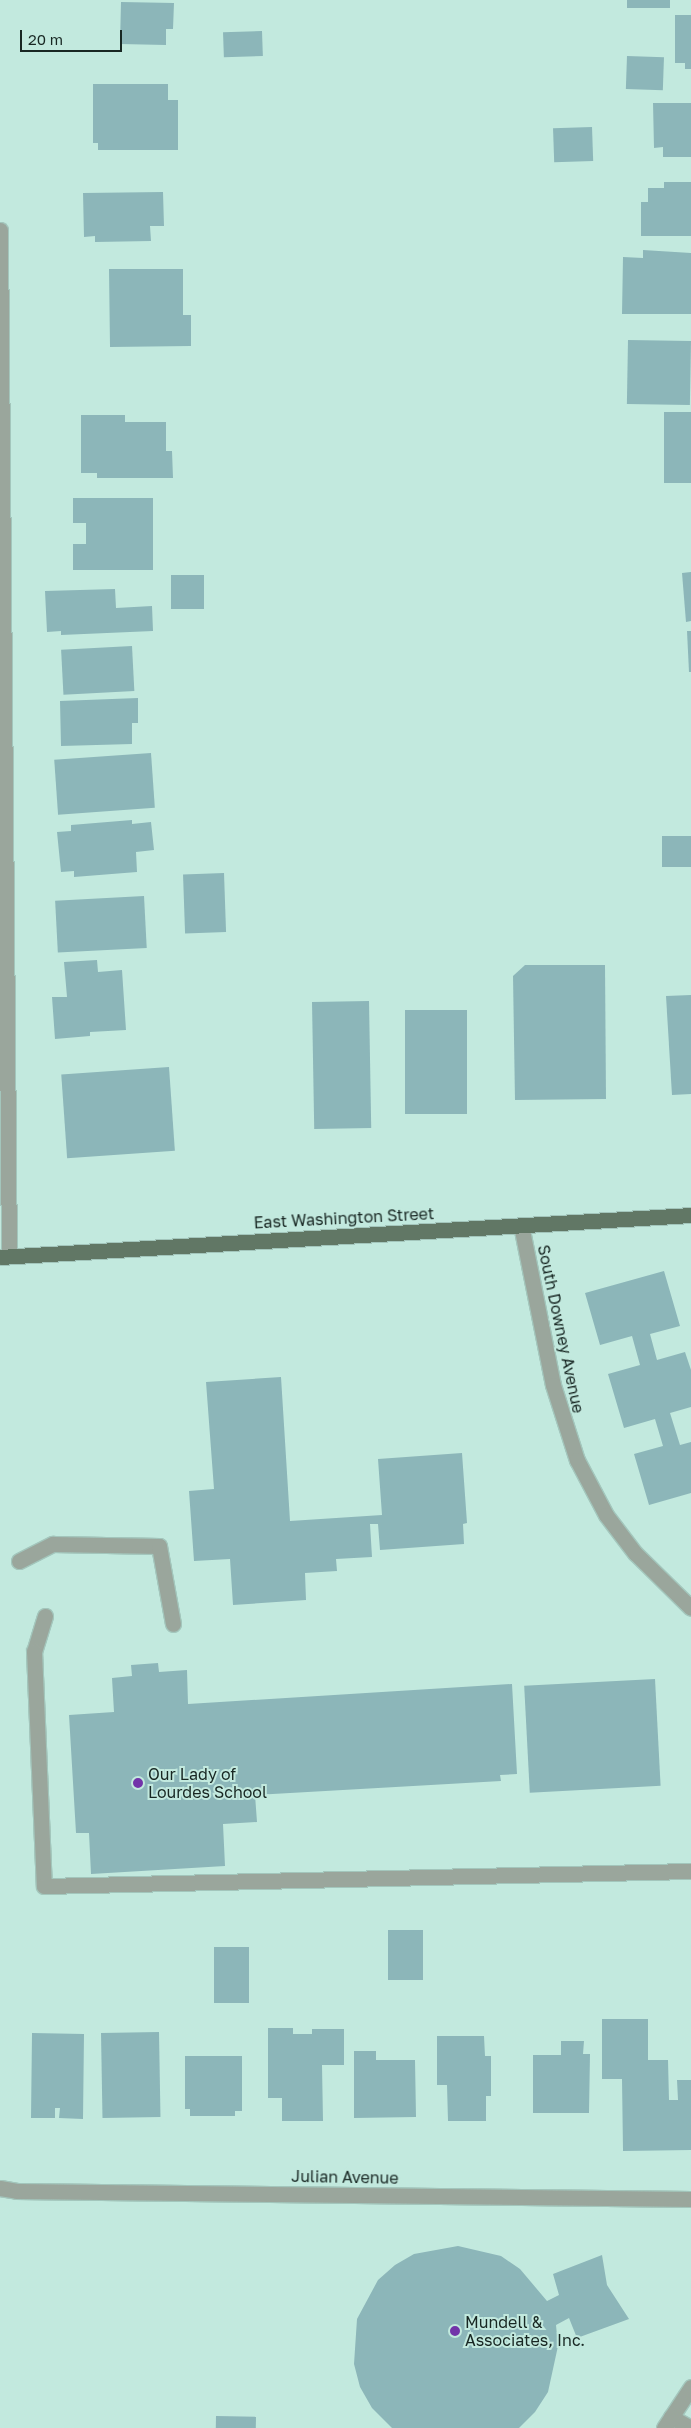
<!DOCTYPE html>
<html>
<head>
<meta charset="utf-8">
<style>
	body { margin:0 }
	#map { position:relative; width:691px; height:2428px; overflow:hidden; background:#c2e9de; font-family:"Golos Text",sans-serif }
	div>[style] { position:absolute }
	.building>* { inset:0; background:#8cb6b9; transform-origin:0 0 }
	.roads { filter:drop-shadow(1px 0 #a3c6bc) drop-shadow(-1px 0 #a3c6bc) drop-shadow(0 1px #a3c6bc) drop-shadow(0 -1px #a3c6bc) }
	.lane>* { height:15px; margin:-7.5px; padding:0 7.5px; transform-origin:7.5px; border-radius:7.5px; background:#9aa69c }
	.street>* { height:15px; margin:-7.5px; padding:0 7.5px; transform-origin:7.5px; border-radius:7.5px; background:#9aa69c }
	.primary>* { height:15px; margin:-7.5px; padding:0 7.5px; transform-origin:7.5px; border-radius:7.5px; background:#617765 }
	.dots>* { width:14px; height:14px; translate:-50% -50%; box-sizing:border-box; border:2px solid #c2e9de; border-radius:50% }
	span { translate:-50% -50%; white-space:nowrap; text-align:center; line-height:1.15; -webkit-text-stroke:4px #c2e9de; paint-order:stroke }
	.street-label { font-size:16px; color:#182723 }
	.poi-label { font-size:16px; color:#182723 }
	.left { translate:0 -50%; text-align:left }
	.scale { position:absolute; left:20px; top:30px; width:102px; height:22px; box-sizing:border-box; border:2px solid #182723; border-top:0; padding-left:6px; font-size:15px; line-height:18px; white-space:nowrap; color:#182723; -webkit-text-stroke:4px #c2e9de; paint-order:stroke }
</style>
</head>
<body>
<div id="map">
	<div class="building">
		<i style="left:627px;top:0;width:43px;height:8px"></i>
		<i style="clip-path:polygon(121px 2px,174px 3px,173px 29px,166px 29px,166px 45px,120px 44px)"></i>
		<i style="clip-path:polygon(675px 15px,691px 15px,691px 69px,685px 69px,685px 63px,675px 63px)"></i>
		<i style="left:262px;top:31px;width:25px;height:39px;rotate:88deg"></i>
		<i style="left:627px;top:56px;width:37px;height:33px;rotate:2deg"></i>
		<i style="clip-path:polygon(93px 84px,168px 84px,168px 100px,178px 100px,178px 150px,98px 150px,98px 143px,93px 143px)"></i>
		<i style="clip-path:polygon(653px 103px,691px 103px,691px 157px,663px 157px,663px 147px,654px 148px)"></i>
		<i style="left:592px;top:127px;width:34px;height:39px;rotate:88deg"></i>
		<i style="clip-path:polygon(664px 182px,691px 182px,691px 236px,641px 236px,641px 202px,648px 202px,648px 188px,664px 188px)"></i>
		<i style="clip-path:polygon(163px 192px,164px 226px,150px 226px,151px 241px,95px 242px,95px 236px,84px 237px,83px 193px)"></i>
		<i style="clip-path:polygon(643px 250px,691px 253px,691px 314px,622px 314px,623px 257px,643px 258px)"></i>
		<i style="clip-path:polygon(109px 269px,183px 269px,183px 315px,191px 315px,191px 346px,110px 347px)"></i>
		<i style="left:628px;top:340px;width:63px;height:64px;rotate:1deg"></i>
		<i style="left:691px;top:412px;width:71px;height:27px;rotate:90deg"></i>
		<i style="clip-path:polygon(81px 415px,125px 415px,125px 422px,166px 422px,166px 451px,172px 451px,173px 478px,97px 478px,97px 473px,81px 473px)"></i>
		<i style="clip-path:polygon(73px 498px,153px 498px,153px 570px,73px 570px,73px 544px,86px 544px,86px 523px,73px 523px)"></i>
		<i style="clip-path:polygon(691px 572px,691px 621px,686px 622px,682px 573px)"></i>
		<i style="left:171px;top:575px;width:33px;height:34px"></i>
		<i style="clip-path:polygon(115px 589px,116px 608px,152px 606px,153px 631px,61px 635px,61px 631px,47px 632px,45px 591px)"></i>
		<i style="clip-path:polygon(687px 631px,691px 631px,691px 672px,689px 672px)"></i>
		<i style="left:132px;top:646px;width:45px;height:71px;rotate:87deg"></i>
		<i style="clip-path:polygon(138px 698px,138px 723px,132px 723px,132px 744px,61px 746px,60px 701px)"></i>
		<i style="left:151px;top:753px;width:55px;height:97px;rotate:86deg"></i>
		<i style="clip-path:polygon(132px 820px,132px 824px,151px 822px,154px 850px,136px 852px,137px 872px,74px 877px,74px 871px,61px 872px,57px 832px,71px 831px,71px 825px)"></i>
		<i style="left:691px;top:836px;width:31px;height:29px;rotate:90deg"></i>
		<i style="left:224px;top:873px;width:59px;height:41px;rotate:88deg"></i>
		<i style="left:144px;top:896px;width:52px;height:89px;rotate:87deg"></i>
		<i style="clip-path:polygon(97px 960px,98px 972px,122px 970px,126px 1030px,90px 1032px,90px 1036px,55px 1039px,52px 997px,67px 997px,64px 962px)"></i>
		<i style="clip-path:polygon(525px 965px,605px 965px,606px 1099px,515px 1100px,513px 976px)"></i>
		<i style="clip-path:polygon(691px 995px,691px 1094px,672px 1095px,666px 996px)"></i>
		<i style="left:369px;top:1001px;width:127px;height:57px;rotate:89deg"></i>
		<i style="left:405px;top:1010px;width:62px;height:104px"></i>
		<i style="left:169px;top:1067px;width:84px;height:108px;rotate:86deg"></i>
		<i style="clip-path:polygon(664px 1271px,680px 1326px,650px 1334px,657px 1360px,685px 1352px,691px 1370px,691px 1407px,670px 1413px,680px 1445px,691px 1442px,691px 1493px,649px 1505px,634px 1454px,663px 1446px,655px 1419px,624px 1428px,608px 1374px,640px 1365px,632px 1336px,600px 1345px,585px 1293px)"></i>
		<i style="clip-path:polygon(281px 1377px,290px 1521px,382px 1515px,378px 1459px,462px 1453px,467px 1523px,463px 1524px,464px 1544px,380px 1550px,378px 1524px,370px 1524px,372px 1557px,336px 1559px,337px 1571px,305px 1573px,306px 1600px,233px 1605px,230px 1559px,194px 1561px,189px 1491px,214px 1489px,206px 1382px)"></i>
		<i style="clip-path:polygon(158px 1663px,159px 1672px,187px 1670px,188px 1704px,512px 1684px,517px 1774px,500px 1775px,501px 1781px,255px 1795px,257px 1822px,223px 1824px,225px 1866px,91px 1874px,89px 1833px,76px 1833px,69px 1715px,114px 1712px,112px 1678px,132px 1676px,131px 1665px)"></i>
		<i style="left:655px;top:1679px;width:107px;height:131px;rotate:87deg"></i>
		<i style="left:388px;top:1930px;width:35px;height:50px"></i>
		<i style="left:214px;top:1947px;width:35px;height:56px"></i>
		<i style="clip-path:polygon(602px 2019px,648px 2019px,648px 2060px,668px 2060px,669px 2100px,678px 2100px,677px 2080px,691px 2080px,691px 2150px,623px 2151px,622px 2079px,602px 2079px)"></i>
		<i style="clip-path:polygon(268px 2028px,293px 2028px,293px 2034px,312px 2034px,312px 2029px,344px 2029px,344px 2065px,322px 2065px,323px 2121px,282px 2121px,282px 2098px,268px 2098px)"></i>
		<i style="left:159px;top:2032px;width:85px;height:58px;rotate:89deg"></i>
		<i style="clip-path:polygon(32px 2033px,84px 2034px,83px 2119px,59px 2118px,60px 2108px,55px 2108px,55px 2118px,31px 2118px)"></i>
		<i style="clip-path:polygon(437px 2036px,484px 2036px,485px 2056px,491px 2056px,491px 2096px,486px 2096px,486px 2121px,448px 2121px,447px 2085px,437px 2085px)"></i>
		<i style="clip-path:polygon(561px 2041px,584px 2041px,583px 2054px,590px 2054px,589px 2113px,533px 2113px,533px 2055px,561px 2055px)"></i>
		<i style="clip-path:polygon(354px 2051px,376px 2051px,376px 2060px,415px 2060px,416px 2117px,354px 2118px)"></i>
		<i style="clip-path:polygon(185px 2056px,242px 2056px,242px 2111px,235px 2111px,235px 2116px,190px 2116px,190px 2109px,185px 2109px)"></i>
		<i style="clip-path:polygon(458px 2246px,501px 2256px,520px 2269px,547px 2301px,559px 2295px,553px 2274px,602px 2255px,607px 2285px,629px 2319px,577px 2338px,569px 2318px,556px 2325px,558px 2346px,548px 2392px,535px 2412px,519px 2428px,392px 2428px,372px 2408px,360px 2387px,354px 2364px,357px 2319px,378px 2280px,395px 2265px,414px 2254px)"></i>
		<i style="left:216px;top:2416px;width:40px;height:12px;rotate:1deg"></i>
	</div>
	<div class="roads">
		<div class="lane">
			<i style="left:19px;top:1561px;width:38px;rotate:-27deg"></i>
			<i style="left:53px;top:1544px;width:106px;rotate:1.1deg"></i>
			<i style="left:159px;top:1546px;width:79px;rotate:79.8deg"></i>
			<i style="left:45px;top:1616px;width:37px;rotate:107deg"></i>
			<i style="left:34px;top:1651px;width:235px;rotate:87.6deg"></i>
			<i style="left:44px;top:1886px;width:647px;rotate:-1.33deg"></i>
		</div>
		<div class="street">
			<i style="left:0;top:230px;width:1026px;rotate:89.5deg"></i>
			<i style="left:521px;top:1225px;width:163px;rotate:78.7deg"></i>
			<i style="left:553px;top:1385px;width:79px;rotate:72.3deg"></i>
			<i style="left:577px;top:1460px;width:62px;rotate:62.2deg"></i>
			<i style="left:606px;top:1515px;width:48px;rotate:52.7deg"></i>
			<i style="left:635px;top:1553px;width:78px;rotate:44.5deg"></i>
			<i style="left:0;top:2188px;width:17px;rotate:10deg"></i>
			<i style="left:17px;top:2191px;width:674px;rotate:0.68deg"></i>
			<i style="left:671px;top:2417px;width:23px;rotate:29deg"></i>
			<i style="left:664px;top:2428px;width:49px;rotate:-56.6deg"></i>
		</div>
		<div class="primary">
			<i style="left:0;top:1257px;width:692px;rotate:-3.48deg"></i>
		</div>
	</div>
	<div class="dots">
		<i style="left:138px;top:1783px;background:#7234a9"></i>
		<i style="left:455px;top:2331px;background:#7234a9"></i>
	</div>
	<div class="street-label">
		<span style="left:344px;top:1218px;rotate:-3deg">East Washington Street</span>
		<span style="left:561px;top:1329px;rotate:78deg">South Downey Avenue</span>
		<span style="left:345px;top:2177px;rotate:1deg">Julian Avenue</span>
	</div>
	<div class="poi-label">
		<span class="left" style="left:148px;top:1783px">Our Lady of<br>Lourdes School</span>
		<span class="left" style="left:465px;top:2331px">Mundell &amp;<br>Associates, Inc.</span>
	</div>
	<div class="scale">20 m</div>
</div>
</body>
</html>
